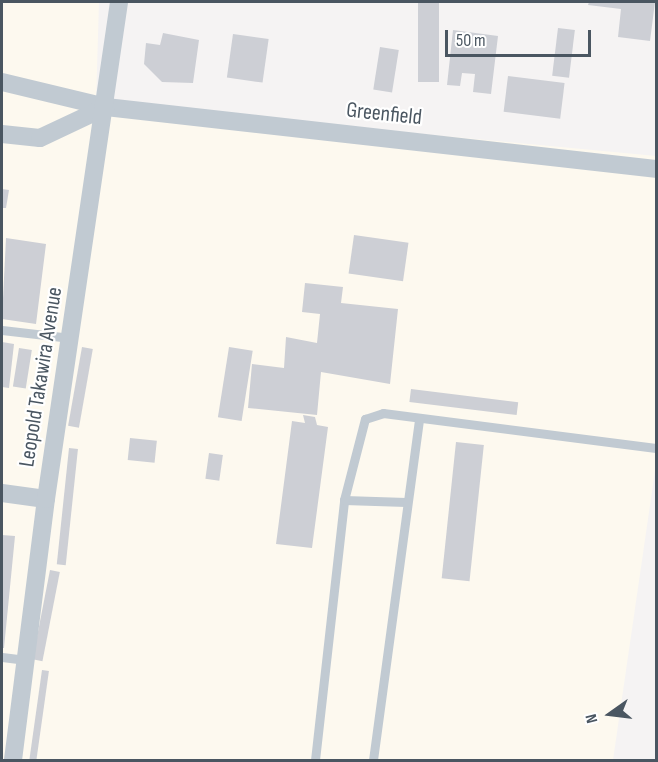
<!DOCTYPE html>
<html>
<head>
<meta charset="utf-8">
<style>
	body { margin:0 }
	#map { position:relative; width:658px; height:762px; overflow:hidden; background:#f5f3f3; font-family:"Sofia Sans Condensed",sans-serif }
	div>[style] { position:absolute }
	.commercial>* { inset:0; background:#fdf9ef }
	.building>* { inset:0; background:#cdcfd5; transform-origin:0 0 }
	.service>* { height:9px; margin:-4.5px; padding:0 4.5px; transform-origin:4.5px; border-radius:4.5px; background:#c1cad2 }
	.minor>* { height:18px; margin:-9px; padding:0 9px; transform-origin:9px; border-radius:9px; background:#c1cad2 }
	span { translate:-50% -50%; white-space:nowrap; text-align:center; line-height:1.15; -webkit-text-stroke:4.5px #fff; paint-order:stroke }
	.street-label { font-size:22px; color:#4a5661 }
	.frame { position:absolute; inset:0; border:3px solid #4a5661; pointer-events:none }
	.north { position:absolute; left:580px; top:684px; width:60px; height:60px; -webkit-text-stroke:4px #fff; paint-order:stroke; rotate:256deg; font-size:16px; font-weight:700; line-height:24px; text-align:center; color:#4a5661 }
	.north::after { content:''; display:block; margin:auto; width:21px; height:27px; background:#4a5661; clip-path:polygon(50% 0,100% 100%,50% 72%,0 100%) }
	.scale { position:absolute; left:445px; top:30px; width:146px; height:27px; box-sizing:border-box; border:3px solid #4a5661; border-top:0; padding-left:8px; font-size:18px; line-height:21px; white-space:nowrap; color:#4a5661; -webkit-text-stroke:4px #fff; paint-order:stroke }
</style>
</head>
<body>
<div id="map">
	<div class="commercial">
		<i style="clip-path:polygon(2px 2px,99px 2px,96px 103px,656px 156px,656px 464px,613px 760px,2px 760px)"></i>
	</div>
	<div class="building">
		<i style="left:418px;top:2px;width:21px;height:80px"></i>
		<i style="clip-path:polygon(589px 2px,655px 2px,650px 41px,618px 37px,621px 9px,588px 5px)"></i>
		<i style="left:558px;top:28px;width:17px;height:48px;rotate:7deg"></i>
		<i style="clip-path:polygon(453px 30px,498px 36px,491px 94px,473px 92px,475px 74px,462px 73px,460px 86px,447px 85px)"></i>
		<i style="clip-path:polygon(163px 33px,199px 40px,193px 83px,162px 82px,144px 64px,146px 43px,160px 45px)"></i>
		<i style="left:233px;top:34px;width:36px;height:44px;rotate:8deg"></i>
		<i style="left:380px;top:47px;width:19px;height:43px;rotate:9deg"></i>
		<i style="left:508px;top:76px;width:57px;height:36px;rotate:7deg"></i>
		<i style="clip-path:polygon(2px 189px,9px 190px,6px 208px,2px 208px)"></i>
		<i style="left:354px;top:235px;width:55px;height:39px;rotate:8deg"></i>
		<i style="clip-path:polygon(6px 238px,46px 244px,36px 324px,2px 319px)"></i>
		<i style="clip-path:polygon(305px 283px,343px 287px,341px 303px,398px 309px,390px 384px,321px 372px,317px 415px,248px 408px,252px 364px,284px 368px,286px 337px,317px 343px,320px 314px,302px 312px)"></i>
		<i style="clip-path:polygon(2px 342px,14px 344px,9px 388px,2px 387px)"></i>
		<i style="left:82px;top:347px;width:11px;height:80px;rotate:10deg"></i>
		<i style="left:229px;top:347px;width:24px;height:71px;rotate:9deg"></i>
		<i style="left:19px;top:348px;width:13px;height:39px;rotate:9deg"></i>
		<i style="left:411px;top:389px;width:108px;height:13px;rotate:7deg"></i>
		<i style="clip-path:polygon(303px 415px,315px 417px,317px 425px,328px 427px,312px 548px,276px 544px,292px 421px,305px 423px)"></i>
		<i style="left:130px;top:438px;width:27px;height:22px;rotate:6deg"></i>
		<i style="left:456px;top:442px;width:28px;height:137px;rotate:6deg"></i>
		<i style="left:69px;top:448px;width:9px;height:117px;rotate:6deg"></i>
		<i style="left:209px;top:453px;width:14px;height:26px;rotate:8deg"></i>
		<i style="clip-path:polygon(2px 535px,15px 536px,4px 648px,2px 648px)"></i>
		<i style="left:50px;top:570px;width:10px;height:91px;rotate:11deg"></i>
		<i style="left:42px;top:670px;width:7px;height:91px;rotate:8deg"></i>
	</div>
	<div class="service">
		<i style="left:2px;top:330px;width:69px;rotate:6.6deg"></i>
		<i style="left:344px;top:500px;width:62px;rotate:1.8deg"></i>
		<i style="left:2px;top:657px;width:24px;rotate:7deg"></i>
		<i style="left:315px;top:760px;width:262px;rotate:-83.6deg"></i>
		<i style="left:344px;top:500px;width:84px;rotate:-75.5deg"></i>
		<i style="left:365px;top:419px;width:19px;rotate:-18deg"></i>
		<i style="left:383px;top:413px;width:275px;rotate:7.3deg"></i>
		<i style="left:373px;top:760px;width:345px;rotate:-82.3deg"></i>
	</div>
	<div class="minor">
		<i style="left:2px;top:82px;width:107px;rotate:13.5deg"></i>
		<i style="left:106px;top:107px;width:553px;rotate:6.43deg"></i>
		<i style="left:2px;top:134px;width:38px;rotate:6deg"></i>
		<i style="left:40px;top:138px;width:73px;rotate:-25.2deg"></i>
		<i style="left:2px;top:493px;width:44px;rotate:7.8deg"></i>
		<i style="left:13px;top:760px;width:263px;rotate:-82.8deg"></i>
		<i style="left:46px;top:499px;width:502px;rotate:-81.64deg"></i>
	</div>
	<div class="street-label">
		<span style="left:384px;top:114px;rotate:6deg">Greenfield</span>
		<span style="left:41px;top:377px;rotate:-81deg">Leopold Takawira Avenue</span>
	</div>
	<div class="frame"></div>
	<div class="north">N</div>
	<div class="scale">50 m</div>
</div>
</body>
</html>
